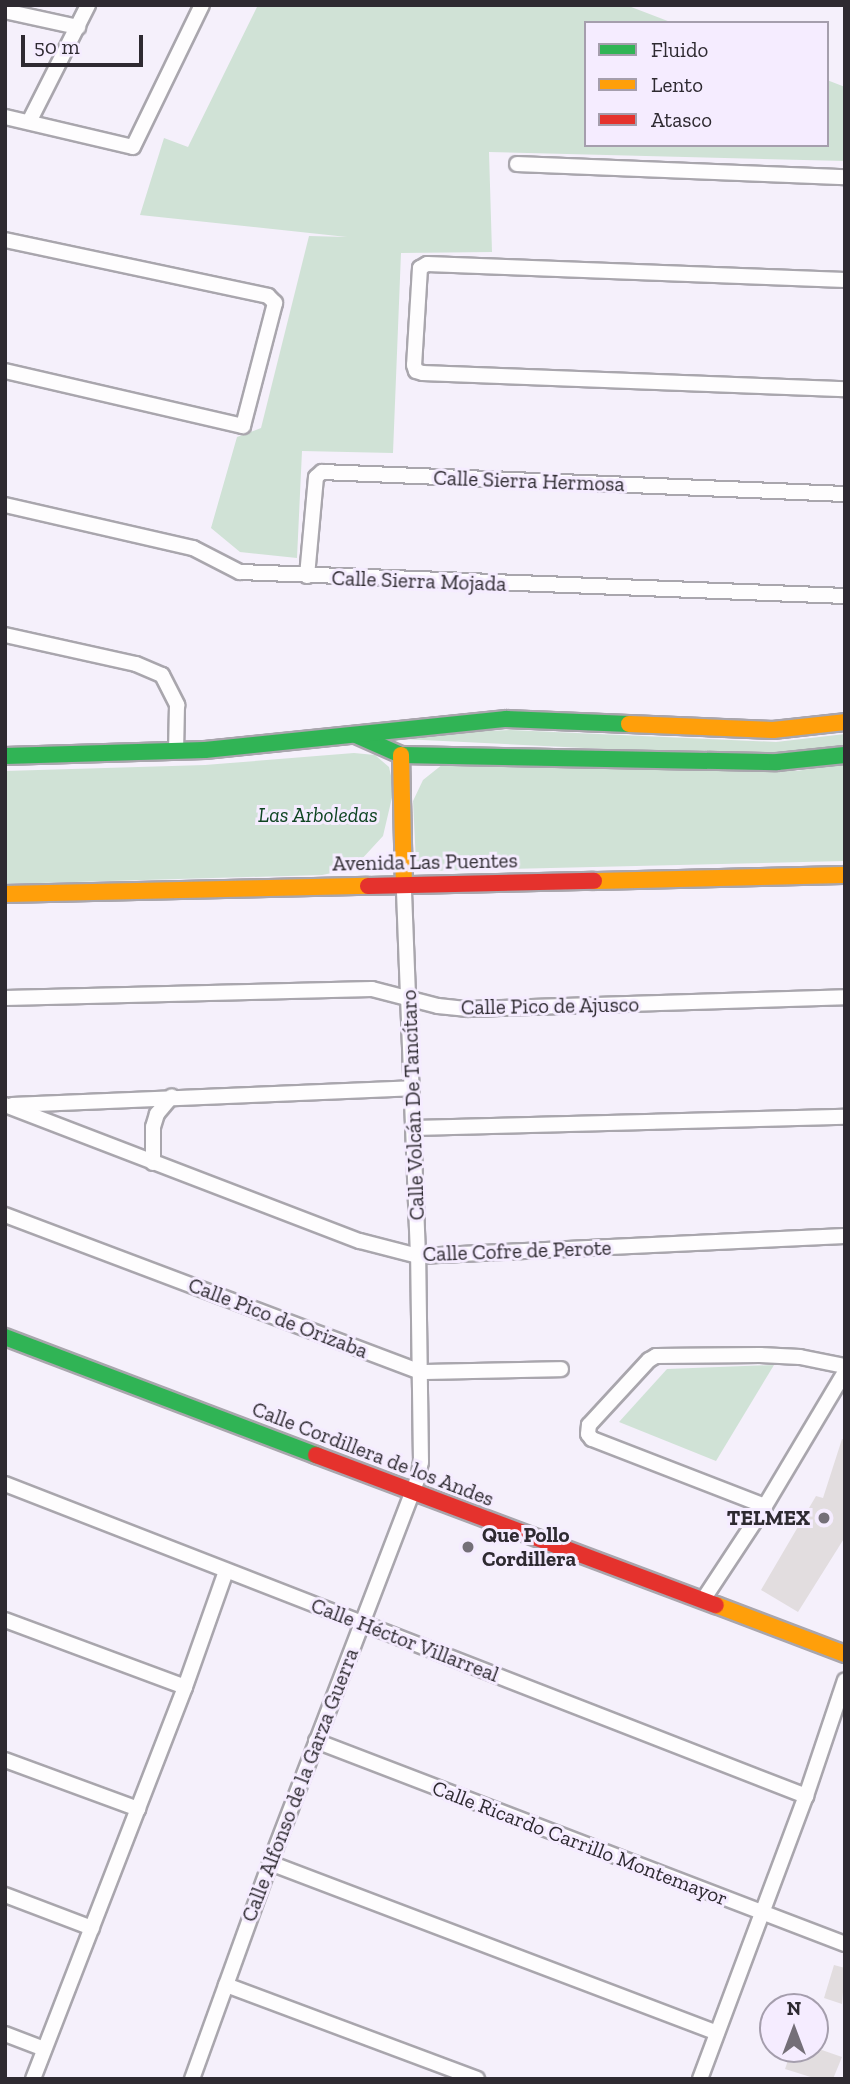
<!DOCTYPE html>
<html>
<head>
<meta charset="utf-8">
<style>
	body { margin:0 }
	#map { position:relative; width:850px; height:2084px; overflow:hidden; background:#f5f0fb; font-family:"Zilla Slab",serif }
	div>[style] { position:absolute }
	.green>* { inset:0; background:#d0e2d6 }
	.building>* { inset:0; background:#e2dddf }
	.roads { filter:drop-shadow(2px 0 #a9a6ad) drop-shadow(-2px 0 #a9a6ad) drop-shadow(0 2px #a9a6ad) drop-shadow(0 -2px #a9a6ad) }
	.street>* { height:14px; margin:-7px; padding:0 7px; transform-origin:7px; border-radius:7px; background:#fefdfe }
	.fast>* { height:16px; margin:-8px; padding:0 8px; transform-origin:8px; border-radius:8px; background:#30b455 }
	.slow>* { height:16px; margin:-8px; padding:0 8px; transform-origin:8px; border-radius:8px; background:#ff9f0a }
	.jam>* { height:16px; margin:-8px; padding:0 8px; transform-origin:8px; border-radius:8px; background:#e5322d }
	.dots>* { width:19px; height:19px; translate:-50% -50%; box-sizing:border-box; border:4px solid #f5ecff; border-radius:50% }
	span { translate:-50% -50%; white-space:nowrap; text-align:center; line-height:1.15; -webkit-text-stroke:6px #f5ecff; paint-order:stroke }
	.street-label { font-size:21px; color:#2e2a31 }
	.park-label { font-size:21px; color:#0f4522; font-style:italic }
	.poi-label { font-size:21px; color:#2e2a31; font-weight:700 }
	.right { translate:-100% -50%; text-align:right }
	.left { translate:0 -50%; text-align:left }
	.frame { position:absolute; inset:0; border:7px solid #2e2a31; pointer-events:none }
	.legend { position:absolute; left:584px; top:21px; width:245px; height:126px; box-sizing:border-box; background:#f5ecff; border:2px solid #a59ead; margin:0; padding:9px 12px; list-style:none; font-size:21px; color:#2e2a31 }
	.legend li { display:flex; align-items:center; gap:14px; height:35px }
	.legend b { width:35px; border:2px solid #a59ead }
	.north { position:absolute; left:759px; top:1993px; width:70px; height:70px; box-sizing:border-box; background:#f5ecff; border:2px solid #a59ead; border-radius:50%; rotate:0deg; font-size:19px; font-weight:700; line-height:28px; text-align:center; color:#2e2a31 }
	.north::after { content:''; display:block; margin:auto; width:24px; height:32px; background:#746f78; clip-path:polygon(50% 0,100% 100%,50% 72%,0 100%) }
	.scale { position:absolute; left:21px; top:35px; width:122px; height:32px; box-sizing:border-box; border:4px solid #2e2a31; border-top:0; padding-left:9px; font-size:21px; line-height:24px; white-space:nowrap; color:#2e2a31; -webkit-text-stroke:5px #f5ecff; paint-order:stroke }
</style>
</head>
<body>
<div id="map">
	<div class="green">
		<i style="clip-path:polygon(258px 5px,626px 5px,673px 23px,586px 23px,586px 145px,827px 145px,827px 80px,845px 87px,845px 161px,489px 152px,492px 252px,401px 253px,393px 453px,302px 451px,297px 558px,240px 552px,211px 528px,237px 437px,261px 428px,309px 236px,347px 237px,140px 215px,164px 138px,188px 147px)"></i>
		<i style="clip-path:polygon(510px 730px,776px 742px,845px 734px,845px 748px,771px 757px,402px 739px,401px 735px)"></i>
		<i style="clip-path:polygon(354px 753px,375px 755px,389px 767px,394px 789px,383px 836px,360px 861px,342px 871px,322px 875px,5px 884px,5px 771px,205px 765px)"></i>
		<i style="clip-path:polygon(845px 763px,845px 861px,428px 871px,422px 870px,416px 863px,413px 801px,423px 780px,443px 764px,742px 767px,797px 771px)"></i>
		<i style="clip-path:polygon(774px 1365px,716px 1461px,619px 1422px,667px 1369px)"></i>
	</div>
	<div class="building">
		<i style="clip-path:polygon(842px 1439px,845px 1440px,845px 1537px,798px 1612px,761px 1590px,816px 1496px,823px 1498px)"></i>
		<i style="clip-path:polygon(834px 1965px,845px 1968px,842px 2004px,824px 1998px)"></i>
		<i style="clip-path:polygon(792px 2049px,819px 2049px,842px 2057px,833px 2079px,817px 2079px,785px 2069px)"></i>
	</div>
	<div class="roads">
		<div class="street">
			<i style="left:5px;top:11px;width:75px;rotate:12.4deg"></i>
			<i style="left:5px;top:117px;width:131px;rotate:13.2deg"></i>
			<i style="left:133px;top:147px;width:158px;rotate:-64.1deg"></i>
			<i style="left:29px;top:122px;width:131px;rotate:-63.2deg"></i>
			<i style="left:517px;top:164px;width:328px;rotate:2.3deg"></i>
			<i style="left:5px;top:240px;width:269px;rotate:12deg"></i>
			<i style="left:268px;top:296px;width:10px;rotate:45deg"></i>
			<i style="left:275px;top:303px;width:127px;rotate:104.6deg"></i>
			<i style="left:243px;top:426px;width:244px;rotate:-167deg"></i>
			<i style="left:845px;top:280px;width:418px;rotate:-177.8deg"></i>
			<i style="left:427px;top:264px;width:8px;rotate:150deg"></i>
			<i style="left:420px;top:268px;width:97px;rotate:93.5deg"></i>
			<i style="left:414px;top:365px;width:6px;rotate:72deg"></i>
			<i style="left:416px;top:371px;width:7px;rotate:16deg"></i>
			<i style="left:423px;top:373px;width:422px;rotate:2.2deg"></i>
			<i style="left:5px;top:505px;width:193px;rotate:12.9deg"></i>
			<i style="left:193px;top:548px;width:53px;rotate:27.1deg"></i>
			<i style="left:240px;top:572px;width:605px;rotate:2.27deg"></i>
			<i style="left:307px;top:576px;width:99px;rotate:-84.8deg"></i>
			<i style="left:316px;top:477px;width:8px;rotate:-40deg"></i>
			<i style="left:322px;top:472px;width:523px;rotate:2.41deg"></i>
			<i style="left:5px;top:635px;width:134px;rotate:12.5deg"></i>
			<i style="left:136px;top:664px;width:28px;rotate:23deg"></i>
			<i style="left:162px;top:675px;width:34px;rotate:63deg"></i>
			<i style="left:177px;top:705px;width:46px;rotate:91.2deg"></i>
			<i style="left:5px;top:998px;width:367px;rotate:-1.4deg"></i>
			<i style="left:372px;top:989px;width:68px;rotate:14.4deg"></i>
			<i style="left:438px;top:1006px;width:30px;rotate:6deg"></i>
			<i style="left:468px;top:1009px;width:377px;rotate:-1.8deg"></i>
			<i style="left:5px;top:1105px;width:380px;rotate:21deg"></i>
			<i style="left:360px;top:1241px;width:60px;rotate:14.5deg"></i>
			<i style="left:418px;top:1256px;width:427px;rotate:-2.7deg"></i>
			<i style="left:12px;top:1105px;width:400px;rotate:-2.4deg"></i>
			<i style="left:414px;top:1128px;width:431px;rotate:-1.5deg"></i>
			<i style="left:153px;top:1163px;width:36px;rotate:-90deg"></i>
			<i style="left:153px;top:1127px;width:14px;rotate:-73deg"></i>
			<i style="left:157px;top:1114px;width:23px;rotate:-50deg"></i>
			<i style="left:5px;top:1215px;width:444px;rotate:20.7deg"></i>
			<i style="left:420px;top:1372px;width:141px;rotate:-1.2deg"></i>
			<i style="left:5px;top:1484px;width:860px;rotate:21.28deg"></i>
			<i style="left:765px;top:1506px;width:186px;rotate:-158.8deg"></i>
			<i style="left:592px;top:1439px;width:6px;rotate:-129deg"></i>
			<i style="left:588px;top:1434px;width:9px;rotate:-84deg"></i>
			<i style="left:589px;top:1425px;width:88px;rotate:-47.3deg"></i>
			<i style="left:649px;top:1360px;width:8px;rotate:-30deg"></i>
			<i style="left:656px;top:1356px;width:104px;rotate:-0.6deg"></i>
			<i style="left:760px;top:1355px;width:40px;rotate:2.9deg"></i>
			<i style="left:800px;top:1357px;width:46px;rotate:11.3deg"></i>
			<i style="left:703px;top:1600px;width:113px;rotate:-56.6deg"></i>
			<i style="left:765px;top:1506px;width:156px;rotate:-59.2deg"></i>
			<i style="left:5px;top:1620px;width:192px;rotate:20.4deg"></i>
			<i style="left:316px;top:1741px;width:567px;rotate:20.99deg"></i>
			<i style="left:5px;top:1760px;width:142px;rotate:20.2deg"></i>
			<i style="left:270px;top:1863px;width:478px;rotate:20.8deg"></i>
			<i style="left:5px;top:1895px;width:93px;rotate:20.8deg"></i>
			<i style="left:226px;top:1985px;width:268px;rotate:20.5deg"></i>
			<i style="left:5px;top:2034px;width:42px;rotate:21deg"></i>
			<i style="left:33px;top:2079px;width:420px;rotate:-68.8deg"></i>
			<i style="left:185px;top:1687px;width:123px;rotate:-70.5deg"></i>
			<i style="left:192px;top:2079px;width:230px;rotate:-70.1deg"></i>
			<i style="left:270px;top:1863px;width:413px;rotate:-69deg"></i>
			<i style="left:418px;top:1477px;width:15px;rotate:-79deg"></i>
			<i style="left:421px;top:1462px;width:206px;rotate:-90.8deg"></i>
			<i style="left:418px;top:1256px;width:372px;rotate:-92.2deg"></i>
			<i style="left:700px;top:2079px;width:302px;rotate:-69.5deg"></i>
			<i style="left:806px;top:1796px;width:122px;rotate:-71.4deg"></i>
		</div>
		<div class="fast">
			<i style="left:358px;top:736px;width:47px;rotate:23.8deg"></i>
			<i style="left:401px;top:755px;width:376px;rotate:1.1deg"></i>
			<i style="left:777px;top:762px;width:68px;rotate:-5.9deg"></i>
			<i style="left:5px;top:756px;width:200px;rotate:-1.7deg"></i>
			<i style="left:205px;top:750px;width:303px;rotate:-5.9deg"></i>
			<i style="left:506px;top:719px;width:123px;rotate:2.3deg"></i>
			<i style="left:5px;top:1337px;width:333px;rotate:20.8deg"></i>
		</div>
		<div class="slow">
			<i style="left:629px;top:724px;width:144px;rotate:2.4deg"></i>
			<i style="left:773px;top:730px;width:72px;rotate:-6.3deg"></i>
			<i style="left:401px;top:755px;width:129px;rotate:88.7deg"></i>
			<i style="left:594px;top:881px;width:251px;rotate:-1.4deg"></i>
			<i style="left:5px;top:894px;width:363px;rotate:-1.3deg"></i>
			<i style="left:716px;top:1605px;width:138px;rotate:20.8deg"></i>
		</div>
		<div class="jam">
			<i style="left:368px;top:886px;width:226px;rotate:-1.3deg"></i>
			<i style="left:316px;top:1455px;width:427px;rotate:20.6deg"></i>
		</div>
	</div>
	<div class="dots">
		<i style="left:824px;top:1518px;background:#746f78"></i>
		<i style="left:468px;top:1547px;background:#746f78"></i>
	</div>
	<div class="street-label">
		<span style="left:529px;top:481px;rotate:2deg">Calle Sierra Hermosa</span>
		<span style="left:419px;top:581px;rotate:2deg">Calle Sierra Mojada</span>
		<span style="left:425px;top:862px;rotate:-1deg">Avenida Las Puentes</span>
		<span style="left:550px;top:1006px;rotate:-1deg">Calle Pico de Ajusco</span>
		<span style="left:413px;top:1105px;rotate:-92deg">Calle Volcán De Tancítaro</span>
		<span style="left:517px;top:1251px;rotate:-2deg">Calle Cofre de Perote</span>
		<span style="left:278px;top:1318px;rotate:21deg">Calle Pico de Orizaba</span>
		<span style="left:373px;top:1454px;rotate:21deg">Calle Cordillera de los Andes</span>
		<span style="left:405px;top:1640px;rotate:21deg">Calle Héctor Villarreal</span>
		<span style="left:300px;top:1785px;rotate:-69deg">Calle Alfonso de la Garza Guerra</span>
		<span style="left:580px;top:1843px;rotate:21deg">Calle Ricardo Carrillo Montemayor</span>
	</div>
	<div class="park-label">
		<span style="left:318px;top:815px">Las Arboledas</span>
	</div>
	<div class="poi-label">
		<span class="right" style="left:810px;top:1518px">TELMEX</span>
		<span class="left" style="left:482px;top:1547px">Que Pollo<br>Cordillera</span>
	</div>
	<div class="frame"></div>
	<ul class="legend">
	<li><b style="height:9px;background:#30b455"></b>Fluido</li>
	<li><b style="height:9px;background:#ff9f0a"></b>Lento</li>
	<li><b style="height:9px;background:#e5322d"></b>Atasco</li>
	</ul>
	<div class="north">N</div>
	<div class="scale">50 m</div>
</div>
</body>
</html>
